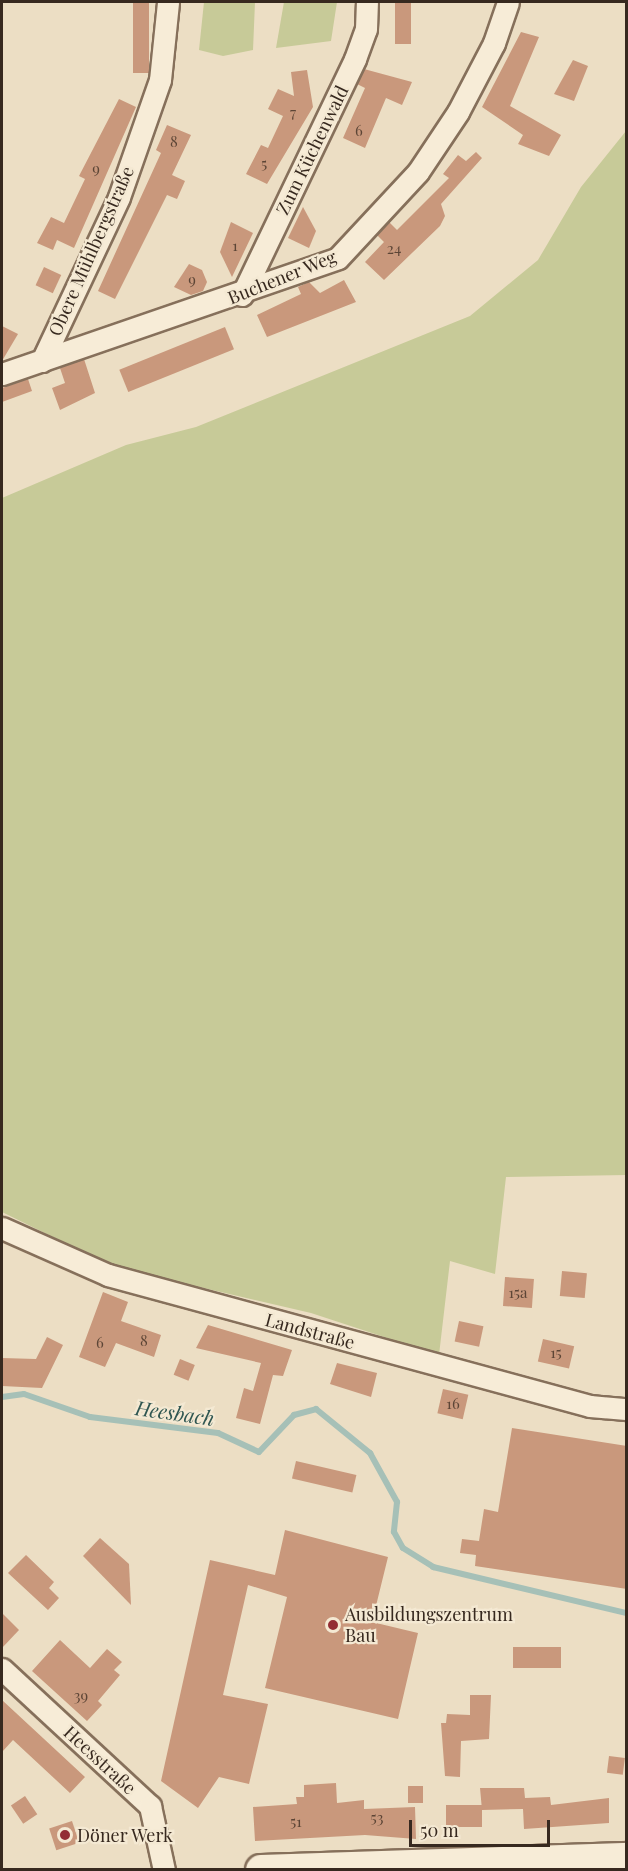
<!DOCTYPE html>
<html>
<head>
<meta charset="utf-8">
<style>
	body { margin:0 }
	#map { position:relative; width:628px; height:1871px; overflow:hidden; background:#ecdec4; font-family:"Playfair Display",serif }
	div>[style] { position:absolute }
	.green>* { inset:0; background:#c7ca98 }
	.stream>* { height:6px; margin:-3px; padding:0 3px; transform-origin:3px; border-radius:3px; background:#a6c0b7 }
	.building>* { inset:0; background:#c9987c; transform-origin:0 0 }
	.roads { filter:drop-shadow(2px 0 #86705b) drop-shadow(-2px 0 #86705b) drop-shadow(0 2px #86705b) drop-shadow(0 -2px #86705b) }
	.street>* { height:21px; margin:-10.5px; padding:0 10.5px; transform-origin:10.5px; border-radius:10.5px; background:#f7ecd7 }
	.secondary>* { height:30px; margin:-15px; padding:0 15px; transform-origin:15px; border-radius:15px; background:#f7ecd7 }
	.dots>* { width:16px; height:16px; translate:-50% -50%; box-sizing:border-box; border:3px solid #f4e9d3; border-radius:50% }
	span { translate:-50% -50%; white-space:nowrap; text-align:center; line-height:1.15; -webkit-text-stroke:4.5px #f4e9d3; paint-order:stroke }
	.number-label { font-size:15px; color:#5c4536 }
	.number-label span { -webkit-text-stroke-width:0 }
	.street-label { font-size:18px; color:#37291f }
	.poi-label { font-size:18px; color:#37291f }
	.left { translate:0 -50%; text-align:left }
	.water-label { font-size:20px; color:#2f5651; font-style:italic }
	.frame { position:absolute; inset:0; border:3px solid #37291f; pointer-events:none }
	.scale { position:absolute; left:409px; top:1820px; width:141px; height:27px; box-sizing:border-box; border:3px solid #37291f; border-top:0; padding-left:8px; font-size:18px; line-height:21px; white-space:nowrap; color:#37291f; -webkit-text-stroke:4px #f4e9d3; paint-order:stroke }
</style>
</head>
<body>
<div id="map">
	<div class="green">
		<i style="clip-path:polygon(204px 2px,255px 2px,253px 50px,223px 56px,199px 50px)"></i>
		<i style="clip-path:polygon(284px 2px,337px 2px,331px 41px,276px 48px)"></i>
		<i style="clip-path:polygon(626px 131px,626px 1175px,506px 1177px,495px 1274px,450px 1261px,439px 1355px,311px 1313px,114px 1267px,2px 1212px,2px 498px,126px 445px,196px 427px,470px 316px,538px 260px,581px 187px)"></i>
	</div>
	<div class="stream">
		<i style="left:2px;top:1397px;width:22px;rotate:-8deg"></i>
		<i style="left:24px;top:1394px;width:70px;rotate:19.2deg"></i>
		<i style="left:90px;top:1417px;width:129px;rotate:7.1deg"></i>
		<i style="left:218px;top:1433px;width:45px;rotate:24.9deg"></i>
		<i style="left:259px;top:1452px;width:51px;rotate:-46.6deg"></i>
		<i style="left:294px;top:1415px;width:23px;rotate:-15deg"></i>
		<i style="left:316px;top:1409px;width:70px;rotate:39.2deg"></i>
		<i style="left:370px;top:1453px;width:56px;rotate:61.1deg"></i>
		<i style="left:397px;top:1502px;width:30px;rotate:96deg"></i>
		<i style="left:394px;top:1532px;width:18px;rotate:61deg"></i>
		<i style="left:403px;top:1548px;width:36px;rotate:32deg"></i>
		<i style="left:433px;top:1567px;width:198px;rotate:13.4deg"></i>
	</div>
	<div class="building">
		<i style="left:133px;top:2px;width:16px;height:71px"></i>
		<i style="left:395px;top:2px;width:16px;height:42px"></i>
		<i style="clip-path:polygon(521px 32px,539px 37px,510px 106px,561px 135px,549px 156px,518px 144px,523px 135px,482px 107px)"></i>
		<i style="clip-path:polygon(573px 60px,588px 66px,574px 101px,554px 94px)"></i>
		<i style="clip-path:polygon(364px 69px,412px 82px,402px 105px,386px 98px,365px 148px,343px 138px,365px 88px,357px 84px)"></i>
		<i style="clip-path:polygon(307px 70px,313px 107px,267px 184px,246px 174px,261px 145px,268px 148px,283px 116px,268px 109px,278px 89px,294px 96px,291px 72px)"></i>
		<i style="clip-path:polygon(119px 99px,136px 107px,74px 248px,57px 240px,53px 250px,37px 243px,51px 217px,64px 223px,85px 179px,79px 176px)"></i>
		<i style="clip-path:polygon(167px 125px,191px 135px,172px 175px,185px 181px,177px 199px,167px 195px,115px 299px,98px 291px,161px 153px,156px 150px)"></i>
		<i style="clip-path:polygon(476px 152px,482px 158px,441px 204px,445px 216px,440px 226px,384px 280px,365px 262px,384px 242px,377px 235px,389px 222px,397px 230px,449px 178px,443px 174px,458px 155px,466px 161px)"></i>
		<i style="clip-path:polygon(303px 207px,316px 231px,309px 248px,288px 238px)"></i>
		<i style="clip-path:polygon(231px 222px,253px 233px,232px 277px,220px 252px)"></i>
		<i style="clip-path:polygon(189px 264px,202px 270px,207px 282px,203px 291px,191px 295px,174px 287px)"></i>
		<i style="left:44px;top:267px;width:19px;height:20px;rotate:25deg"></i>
		<i style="clip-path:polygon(344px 280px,356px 302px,267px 337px,257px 315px,301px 294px,298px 287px,309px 282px,320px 293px)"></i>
		<i style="clip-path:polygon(2px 326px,18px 334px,2px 361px)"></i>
		<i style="left:225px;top:327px;width:24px;height:114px;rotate:68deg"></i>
		<i style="clip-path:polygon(84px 359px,95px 393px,60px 410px,52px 388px,65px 383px,60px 368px)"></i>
		<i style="clip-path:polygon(28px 379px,32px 391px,2px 402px,2px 388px)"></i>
		<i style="left:562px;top:1271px;width:25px;height:25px;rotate:5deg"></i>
		<i style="left:505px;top:1277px;width:29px;height:29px;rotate:4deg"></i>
		<i style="clip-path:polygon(103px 1292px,128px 1302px,121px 1321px,161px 1335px,154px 1357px,116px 1343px,105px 1367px,79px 1357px)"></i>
		<i style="left:459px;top:1321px;width:25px;height:21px;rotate:12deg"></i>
		<i style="clip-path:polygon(208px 1325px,292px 1350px,283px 1376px,273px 1375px,260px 1424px,236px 1418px,244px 1388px,253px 1391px,261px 1363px,196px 1348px)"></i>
		<i style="clip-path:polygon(47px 1337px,63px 1345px,42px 1388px,2px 1386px,2px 1358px,36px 1359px)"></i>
		<i style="left:543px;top:1339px;width:32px;height:23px;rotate:13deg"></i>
		<i style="left:180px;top:1359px;width:16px;height:17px;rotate:22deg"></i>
		<i style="clip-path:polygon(337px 1363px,377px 1373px,371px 1397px,330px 1384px)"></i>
		<i style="left:443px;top:1389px;width:26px;height:25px;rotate:13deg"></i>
		<i style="clip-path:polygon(512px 1428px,627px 1446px,627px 1589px,475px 1566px,476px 1555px,460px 1553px,462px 1539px,479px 1541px,484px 1509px,498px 1512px)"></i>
		<i style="left:296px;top:1461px;width:62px;height:18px;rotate:13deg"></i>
		<i style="clip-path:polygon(285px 1530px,388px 1557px,372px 1622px,418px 1633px,398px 1719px,265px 1688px,287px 1597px,248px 1585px,223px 1695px,268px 1704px,249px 1784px,219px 1777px,198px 1808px,161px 1781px,210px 1560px,275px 1575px)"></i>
		<i style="clip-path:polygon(100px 1538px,129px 1564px,131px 1605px,83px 1556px)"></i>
		<i style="clip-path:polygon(26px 1555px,54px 1582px,49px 1588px,59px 1598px,48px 1610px,8px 1573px)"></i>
		<i style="clip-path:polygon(2px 1613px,19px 1630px,2px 1648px)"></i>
		<i style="clip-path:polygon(60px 1640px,90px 1668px,107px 1649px,122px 1662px,114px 1670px,120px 1675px,98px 1701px,102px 1705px,87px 1721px,32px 1671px)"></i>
		<i style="left:513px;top:1647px;width:48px;height:21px"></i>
		<i style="clip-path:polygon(470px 1695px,491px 1695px,489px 1739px,461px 1741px,460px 1777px,445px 1776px,441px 1723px,446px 1723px,447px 1714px,470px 1715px)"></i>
		<i style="clip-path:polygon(2px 1700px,85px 1777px,70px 1793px,13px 1740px,2px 1752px)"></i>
		<i style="left:609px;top:1756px;width:16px;height:17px;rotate:7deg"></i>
		<i style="clip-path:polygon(336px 1783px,337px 1803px,364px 1800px,364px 1809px,415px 1807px,416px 1839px,365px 1835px,255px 1841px,253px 1807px,297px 1804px,296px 1797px,304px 1797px,304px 1785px)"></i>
		<i style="left:408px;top:1786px;width:15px;height:17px"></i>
		<i style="clip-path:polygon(480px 1788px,524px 1788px,525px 1798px,550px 1797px,551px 1805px,609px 1798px,609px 1823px,524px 1829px,523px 1809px,482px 1810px)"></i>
		<i style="left:25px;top:1796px;width:22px;height:17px;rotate:56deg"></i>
		<i style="left:482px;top:1805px;width:22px;height:36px;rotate:90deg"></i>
		<i style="left:72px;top:1821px;width:23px;height:24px;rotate:72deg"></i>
	</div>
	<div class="roads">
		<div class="street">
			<i style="left:242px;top:295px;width:262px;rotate:-64.4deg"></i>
			<i style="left:355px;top:59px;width:32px;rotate:-70deg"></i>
			<i style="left:366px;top:29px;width:27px;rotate:-88deg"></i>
			<i style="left:42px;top:361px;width:181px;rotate:-64.8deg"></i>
			<i style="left:119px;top:197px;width:124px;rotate:-70.7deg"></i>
			<i style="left:160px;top:80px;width:78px;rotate:-84.1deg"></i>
			<i style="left:2px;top:374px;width:355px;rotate:-19deg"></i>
			<i style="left:338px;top:258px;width:117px;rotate:-47.1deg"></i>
			<i style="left:418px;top:172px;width:72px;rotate:-56.3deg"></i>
			<i style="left:458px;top:112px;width:78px;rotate:-62.4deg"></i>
			<i style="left:494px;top:43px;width:43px;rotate:-71.1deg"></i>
			<i style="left:2px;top:1228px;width:116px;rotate:23.9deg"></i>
			<i style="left:108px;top:1275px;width:499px;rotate:15.2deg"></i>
			<i style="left:590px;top:1406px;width:36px;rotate:5deg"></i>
			<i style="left:2px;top:1669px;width:202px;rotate:42.8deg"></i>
			<i style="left:150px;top:1806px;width:66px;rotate:77.7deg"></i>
		</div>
		<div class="secondary">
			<i style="left:261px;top:1870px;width:365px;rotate:-1.9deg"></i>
		</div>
	</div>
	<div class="dots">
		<i style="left:333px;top:1625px;background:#932e34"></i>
		<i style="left:65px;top:1835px;background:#932e34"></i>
	</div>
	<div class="number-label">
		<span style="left:293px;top:113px">7</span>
		<span style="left:359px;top:131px">6</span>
		<span style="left:174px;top:142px">8</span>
		<span style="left:264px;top:164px">5</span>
		<span style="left:96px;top:169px">9</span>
		<span style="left:235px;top:246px">1</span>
		<span style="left:394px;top:249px">24</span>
		<span style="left:192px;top:280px">9</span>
		<span style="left:518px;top:1293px">15a</span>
		<span style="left:144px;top:1341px">8</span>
		<span style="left:100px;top:1343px">6</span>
		<span style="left:556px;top:1353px">15</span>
		<span style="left:453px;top:1404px">16</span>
		<span style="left:81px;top:1696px">39</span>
		<span style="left:377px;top:1818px">53</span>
		<span style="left:296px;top:1822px">51</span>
	</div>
	<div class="street-label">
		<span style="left:312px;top:150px;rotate:-64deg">Zum Küchenwald</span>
		<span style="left:91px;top:251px;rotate:-66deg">Obere Mühlbergstraße</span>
		<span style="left:282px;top:277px;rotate:-22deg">Buchener Weg</span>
		<span style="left:310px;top:1331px;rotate:15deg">Landstraße</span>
		<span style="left:100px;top:1760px;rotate:43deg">Heesstraße</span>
	</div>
	<div class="poi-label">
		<span class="left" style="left:345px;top:1625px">Ausbildungszentrum<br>Bau</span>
		<span class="left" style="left:77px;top:1835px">Döner Werk</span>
	</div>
	<div class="water-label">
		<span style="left:175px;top:1412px;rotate:8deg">Heesbach</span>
	</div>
	<div class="frame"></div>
	<div class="scale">50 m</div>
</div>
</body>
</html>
